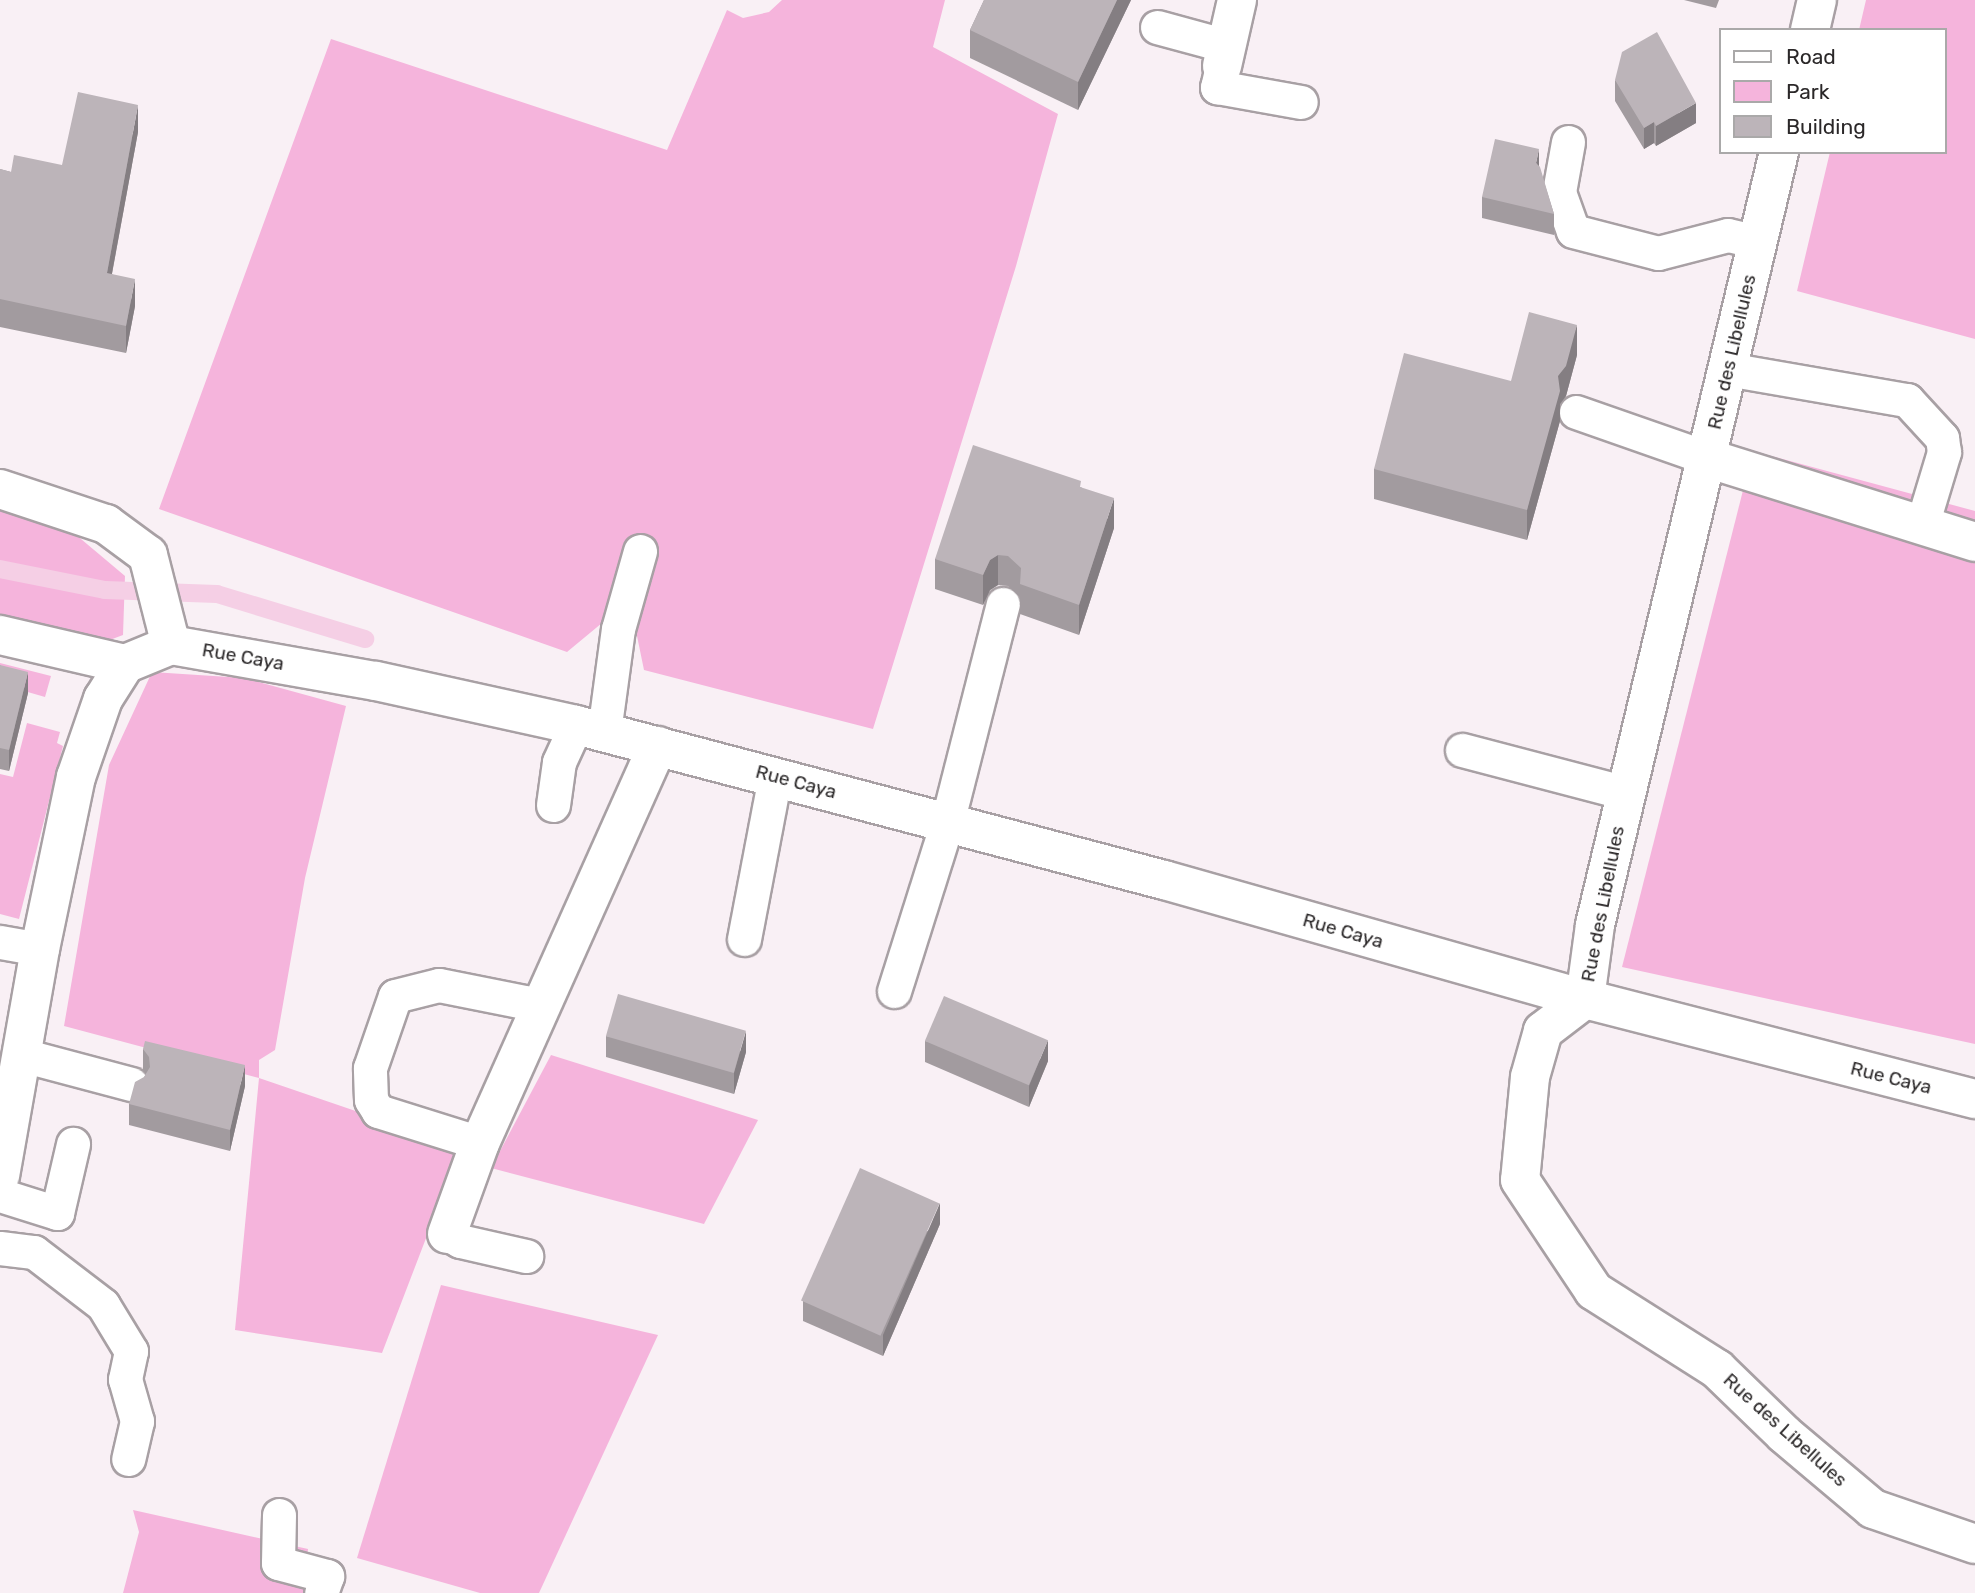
<!DOCTYPE html>
<html>
<head>
<meta charset="utf-8">
<style>
	body { margin:0 }
	#map { position:relative; width:1975px; height:1593px; overflow:hidden; background:#f9f0f5; font-family:Rubik,sans-serif }
	div>[style] { position:absolute }
	.green>* { inset:0; background:#f5b4dc }
	.stream>* { height:18px; margin:-9px; padding:0 9px; transform-origin:9px; border-radius:9px; background:#f5cfe5 }
	.roads { filter:drop-shadow(2px 0 #a8a0a4) drop-shadow(-2px 0 #a8a0a4) drop-shadow(0 2px #a8a0a4) drop-shadow(0 -2px #a8a0a4) }
	.lane>* { height:33px; margin:-16.5px; padding:0 16.5px; transform-origin:16.5px; border-radius:16.5px; background:#fff }
	.street>* { height:38px; margin:-19px; padding:0 19px; transform-origin:19px; border-radius:19px; background:#fff }
	.wall>* { inset:0; background:#a29b9f }
	.shaded-wall>* { inset:0; background:#847e82 }
	.building>* { inset:0; background:#bcb4b9; transform-origin:0 0 }
	span { translate:-50% -50%; white-space:nowrap; text-align:center; line-height:1.15; -webkit-text-stroke:7px #fff; paint-order:stroke }
	.street-label { font-size:19px; color:#2b2829 }
	.legend { position:absolute; left:1719px; top:28px; width:228px; height:126px; box-sizing:border-box; background:#fff; border:2px solid #aaa9a9; margin:0; padding:9px 12px; list-style:none; font-size:21px; color:#2b2829 }
	.legend li { display:flex; align-items:center; gap:14px; height:35px }
	.legend b { width:35px; border:2px solid #aaa9a9 }
</style>
</head>
<body>
<div id="map">
	<div class="green">
		<i style="clip-path:polygon(782px 0,945px 0,933px 47px,1058px 114px,1016px 266px,873px 729px,644px 670px,637px 636px,602px 623px,567px 652px,159px 509px,331px 39px,667px 150px,727px 10px,743px 18px,769px 12px)"></i>
		<i style="clip-path:polygon(1866px 0,1975px 0,1975px 339px,1797px 291px,1830px 152px,1945px 152px,1945px 30px,1859px 30px)"></i>
		<i style="clip-path:polygon(1753px 451px,1975px 511px,1975px 1044px,1622px 967px)"></i>
		<i style="clip-path:polygon(0 505px,62px 523px,125px 576px,123px 635px,107px 641px,0 622px)"></i>
		<i style="clip-path:polygon(0 663px,51px 676px,45px 697px,0 684px)"></i>
		<i style="clip-path:polygon(152px 672px,244px 678px,346px 706px,305px 878px,275px 1050px,259px 1060px,259px 1078px,461px 1147px,382px 1353px,235px 1330px,259px 1078px,64px 1026px,109px 765px)"></i>
		<i style="clip-path:polygon(27px 723px,60px 732px,57px 743px,63px 746px,19px 919px,0 914px,0 774px,13px 777px)"></i>
		<i style="clip-path:polygon(551px 1055px,758px 1120px,704px 1224px,491px 1168px)"></i>
		<i style="clip-path:polygon(441px 1285px,658px 1335px,539px 1593px,480px 1593px,357px 1558px)"></i>
		<i style="clip-path:polygon(133px 1510px,308px 1549px,304px 1593px,123px 1593px,139px 1532px)"></i>
	</div>
	<div class="stream">
		<i style="left:0;top:569px;width:107px;rotate:11.3deg"></i>
		<i style="left:105px;top:590px;width:112px;rotate:2deg"></i>
		<i style="left:217px;top:594px;width:155px;rotate:16.9deg"></i>
	</div>
	<div class="roads">
		<div class="lane">
			<i style="left:1157px;top:27px;width:73px;rotate:15.2deg"></i>
			<i style="left:1222px;top:66px;width:22px;rotate:103deg"></i>
			<i style="left:1217px;top:87px;width:85px;rotate:10.1deg"></i>
			<i style="left:1568px;top:142px;width:51px;rotate:100.2deg"></i>
			<i style="left:1559px;top:192px;width:41px;rotate:70.3deg"></i>
			<i style="left:1573px;top:231px;width:88px;rotate:14.5deg"></i>
			<i style="left:1658px;top:253px;width:72px;rotate:-14.4deg"></i>
			<i style="left:1728px;top:235px;width:31px;rotate:13deg"></i>
			<i style="left:1727px;top:369px;width:183px;rotate:9.8deg"></i>
			<i style="left:1907px;top:400px;width:52px;rotate:47.4deg"></i>
			<i style="left:1942px;top:438px;width:14px;rotate:82deg"></i>
			<i style="left:1944px;top:452px;width:76px;rotate:106.8deg"></i>
			<i style="left:1576px;top:412px;width:139px;rotate:19.3deg"></i>
			<i style="left:604px;top:732px;width:104px;rotate:-82.3deg"></i>
			<i style="left:618px;top:629px;width:81px;rotate:-74.2deg"></i>
			<i style="left:1462px;top:750px;width:170px;rotate:14.7deg"></i>
			<i style="left:553px;top:805px;width:43px;rotate:-82.1deg"></i>
			<i style="left:559px;top:762px;width:41px;rotate:-65.3deg"></i>
			<i style="left:744px;top:939px;width:165px;rotate:-79.2deg"></i>
			<i style="left:0;top:942px;width:41px;rotate:9.9deg"></i>
			<i style="left:894px;top:991px;width:176px;rotate:-72.5deg"></i>
			<i style="left:947px;top:823px;width:226px;rotate:-75.7deg"></i>
			<i style="left:22px;top:1055px;width:113px;rotate:14.9deg"></i>
			<i style="left:480px;top:1143px;width:107px;rotate:-162.6deg"></i>
			<i style="left:378px;top:1111px;width:13px;rotate:-122deg"></i>
			<i style="left:371px;top:1100px;width:32px;rotate:-92deg"></i>
			<i style="left:370px;top:1068px;width:76px;rotate:-70.9deg"></i>
			<i style="left:395px;top:996px;width:45px;rotate:-14deg"></i>
			<i style="left:439px;top:985px;width:87px;rotate:11.3deg"></i>
			<i style="left:524px;top:1002px;width:17px;rotate:24deg"></i>
			<i style="left:0;top:1195px;width:60px;rotate:17.5deg"></i>
			<i style="left:57px;top:1213px;width:71px;rotate:-76.9deg"></i>
			<i style="left:447px;top:1234px;width:15px;rotate:28deg"></i>
			<i style="left:460px;top:1241px;width:68px;rotate:12.8deg"></i>
			<i style="left:0;top:1248px;width:34px;rotate:7deg"></i>
			<i style="left:34px;top:1252px;width:87px;rotate:37.5deg"></i>
			<i style="left:103px;top:1305px;width:54px;rotate:58.7deg"></i>
			<i style="left:131px;top:1351px;width:29px;rotate:102deg"></i>
			<i style="left:125px;top:1379px;width:44px;rotate:74.1deg"></i>
			<i style="left:137px;top:1421px;width:39px;rotate:103deg"></i>
			<i style="left:279px;top:1515px;width:48px;rotate:91.2deg"></i>
			<i style="left:278px;top:1563px;width:51px;rotate:14.9deg"></i>
			<i style="left:327px;top:1576px;width:18px;rotate:109deg"></i>
		</div>
		<div class="street">
			<i style="left:1810px;top:30px;width:31px;rotate:-77deg"></i>
			<i style="left:1222px;top:66px;width:68px;rotate:-77.2deg"></i>
			<i style="left:1779px;top:152px;width:795px;rotate:103.39deg"></i>
			<i style="left:1595px;top:925px;width:75px;rotate:97.7deg"></i>
			<i style="left:1585px;top:999px;width:53px;rotate:142.7deg"></i>
			<i style="left:1543px;top:1031px;width:48px;rotate:105.8deg"></i>
			<i style="left:1530px;top:1077px;width:103px;rotate:95.5deg"></i>
			<i style="left:1520px;top:1180px;width:133px;rotate:56.3deg"></i>
			<i style="left:1594px;top:1291px;width:146px;rotate:32.4deg"></i>
			<i style="left:1717px;top:1369px;width:93px;rotate:44.1deg"></i>
			<i style="left:1784px;top:1434px;width:116px;rotate:40.1deg"></i>
			<i style="left:1873px;top:1509px;width:108px;rotate:18.9deg"></i>
			<i style="left:1707px;top:458px;width:281px;rotate:17.4deg"></i>
			<i style="left:0;top:489px;width:112px;rotate:18.3deg"></i>
			<i style="left:106px;top:524px;width:52px;rotate:36.4deg"></i>
			<i style="left:148px;top:555px;width:93px;rotate:75.7deg"></i>
			<i style="left:0;top:635px;width:128px;rotate:13.1deg"></i>
			<i style="left:0;top:1176px;width:230px;rotate:-80deg"></i>
			<i style="left:40px;top:949px;width:176px;rotate:-78.2deg"></i>
			<i style="left:76px;top:777px;width:83px;rotate:-70.9deg"></i>
			<i style="left:103px;top:699px;width:41px;rotate:-57.8deg"></i>
			<i style="left:125px;top:664px;width:50px;rotate:-22.4deg"></i>
			<i style="left:171px;top:645px;width:208px;rotate:10deg"></i>
			<i style="left:376px;top:681px;width:205px;rotate:12.4deg"></i>
			<i style="left:576px;top:725px;width:608px;rotate:14.77deg"></i>
			<i style="left:1164px;top:880px;width:437px;rotate:15.8deg"></i>
			<i style="left:1585px;top:999px;width:403px;rotate:14.4deg"></i>
			<i style="left:447px;top:1234px;width:97px;rotate:-70.1deg"></i>
			<i style="left:480px;top:1143px;width:435px;rotate:-65.9deg"></i>
		</div>
	</div>
	<div class="wall">
		<i style="clip-path:polygon(984px 0,1131px 0,1078px 110px,970px 58px,970px 30px)"></i>
		<i style="clip-path:polygon(1684px 0,1719px 0,1716px 8px)"></i>
		<i style="clip-path:polygon(1615px 80px,1696px 123px,1656px 146px,1654px 143px,1644px 149px,1615px 101px)"></i>
		<i style="clip-path:polygon(138px 132px,112px 274px,135px 306px,126px 353px,0 327px,0 169px,11px 172px,62px 165px)"></i>
		<i style="clip-path:polygon(1539px 166px,1554px 214px,1554px 235px,1482px 218px,1482px 197px)"></i>
		<i style="clip-path:polygon(1577px 355px,1566px 396px,1560px 404px,1560px 421px,1527px 540px,1374px 499px,1374px 469px,1511px 381px)"></i>
		<i style="clip-path:polygon(1081px 487px,1114px 528px,1079px 635px,1020px 614px,1020px 597px,1008px 586px,998px 585px,990px 590px,983px 605px,935px 589px,935px 559px)"></i>
		<i style="clip-path:polygon(0 665px,28px 693px,9px 771px,0 769px)"></i>
		<i style="clip-path:polygon(606px 1036px,746px 1052px,734px 1094px,606px 1057px)"></i>
		<i style="clip-path:polygon(925px 1041px,1048px 1061px,1029px 1107px,925px 1062px)"></i>
		<i style="clip-path:polygon(143px 1049px,245px 1086px,230px 1151px,129px 1125px,129px 1104px,146px 1074px,143px 1070px)"></i>
		<i style="clip-path:polygon(940px 1224px,883px 1356px,803px 1321px,803px 1301px)"></i>
	</div>
	<div class="shaded-wall">
		<i style="clip-path:polygon(1117px 0,1131px 0,1078px 110px,1078px 82px)"></i>
		<i style="clip-path:polygon(1696px 103px,1696px 123px,1656px 146px,1656px 126px)"></i>
		<i style="clip-path:polygon(138px 105px,138px 132px,107px 300px,107px 273px)"></i>
		<i style="clip-path:polygon(1654px 122px,1654px 143px,1644px 149px,1644px 128px)"></i>
		<i style="clip-path:polygon(1539px 149px,1539px 170px,1536px 163px)"></i>
		<i style="clip-path:polygon(135px 279px,135px 306px,126px 353px,126px 326px)"></i>
		<i style="clip-path:polygon(1577px 325px,1577px 355px,1566px 396px,1560px 404px,1560px 421px,1527px 540px,1527px 510px,1558px 376px)"></i>
		<i style="clip-path:polygon(1114px 498px,1114px 528px,1079px 635px,1079px 605px)"></i>
		<i style="clip-path:polygon(998px 555px,998px 585px,990px 590px,983px 605px,983px 575px,990px 560px)"></i>
		<i style="clip-path:polygon(28px 672px,28px 693px,9px 771px,9px 750px)"></i>
		<i style="clip-path:polygon(746px 1031px,746px 1052px,734px 1094px,734px 1073px)"></i>
		<i style="clip-path:polygon(1048px 1040px,1048px 1061px,1029px 1107px,1029px 1086px)"></i>
		<i style="clip-path:polygon(245px 1065px,245px 1086px,230px 1151px,230px 1130px)"></i>
		<i style="clip-path:polygon(940px 1203px,940px 1224px,883px 1356px,883px 1335px)"></i>
	</div>
	<div class="building">
		<i style="clip-path:polygon(984px 0,1117px 0,1078px 82px,970px 30px)"></i>
		<i style="clip-path:polygon(1657px 32px,1696px 103px,1656px 126px,1654px 122px,1644px 128px,1615px 80px,1622px 52px)"></i>
		<i style="clip-path:polygon(78px 92px,138px 105px,107px 273px,135px 279px,126px 326px,0 299px,0 169px,11px 172px,14px 155px,62px 165px)"></i>
		<i style="clip-path:polygon(1495px 139px,1539px 149px,1536px 163px,1540px 167px,1554px 214px,1482px 197px)"></i>
		<i style="clip-path:polygon(1529px 312px,1577px 325px,1566px 366px,1558px 376px,1560px 391px,1527px 510px,1374px 469px,1404px 353px,1511px 381px)"></i>
		<i style="clip-path:polygon(973px 445px,1081px 481px,1080px 487px,1114px 498px,1079px 605px,1020px 584px,1021px 568px,1008px 556px,998px 555px,990px 560px,983px 575px,935px 559px)"></i>
		<i style="clip-path:polygon(0 665px,28px 672px,9px 750px,0 748px)"></i>
		<i style="left:618px;top:994px;width:133px;height:44px;rotate:16deg"></i>
		<i style="left:944px;top:996px;width:113px;height:49px;rotate:23deg"></i>
		<i style="clip-path:polygon(145px 1041px,245px 1065px,230px 1130px,129px 1104px,135px 1082px,144px 1077px,150px 1067px,149px 1057px,143px 1049px)"></i>
		<i style="left:860px;top:1168px;width:87px;height:145px;rotate:24deg"></i>
	</div>
	<div class="street-label">
		<span style="left:1732px;top:352px;rotate:-77deg">Rue des Libellules</span>
		<span style="left:243px;top:657px;rotate:10deg">Rue Caya</span>
		<span style="left:796px;top:782px;rotate:15deg">Rue Caya</span>
		<span style="left:1603px;top:904px;rotate:-79deg">Rue des Libellules</span>
		<span style="left:1343px;top:931px;rotate:16deg">Rue Caya</span>
		<span style="left:1891px;top:1078px;rotate:14deg">Rue Caya</span>
		<span style="left:1785px;top:1430px;rotate:42deg">Rue des Libellules</span>
	</div>
	<ul class="legend">
	<li><b style="height:9px;background:#fff"></b>Road</li>
	<li><b style="height:19px;background:#f5b4dc"></b>Park</li>
	<li><b style="height:19px;background:#bcb4b9"></b>Building</li>
	</ul>
</div>
</body>
</html>
